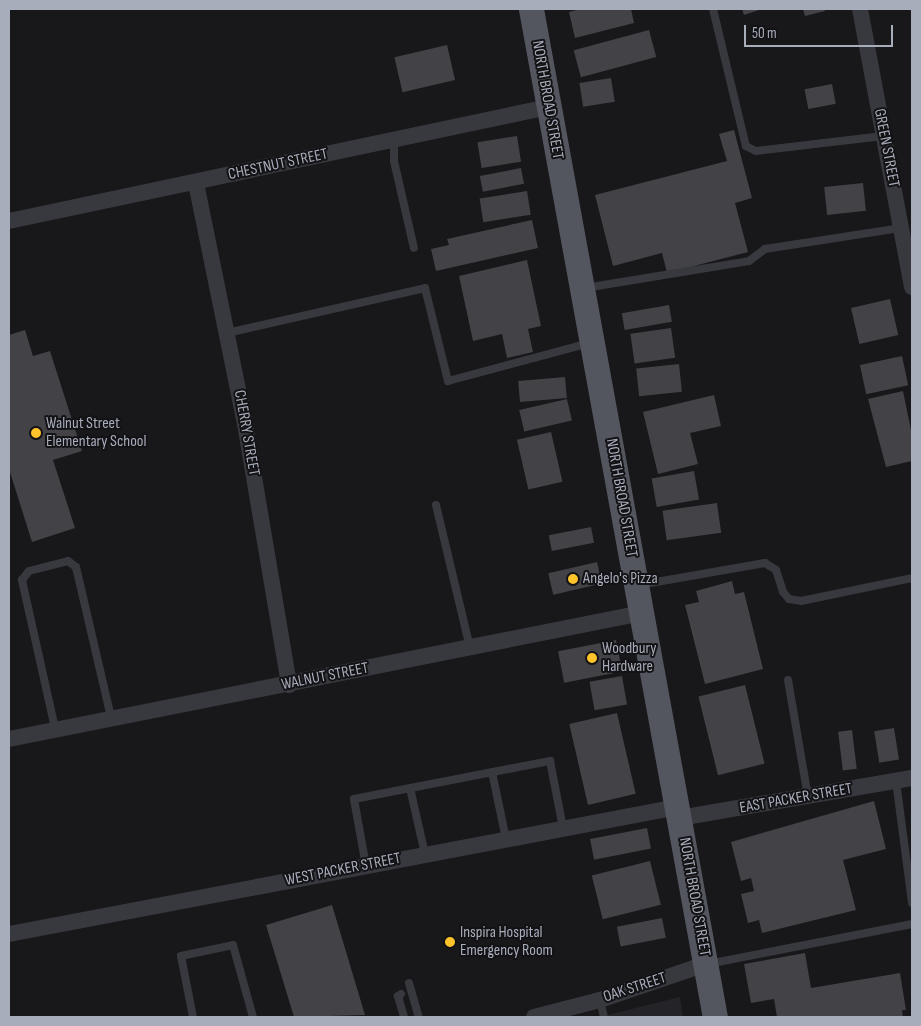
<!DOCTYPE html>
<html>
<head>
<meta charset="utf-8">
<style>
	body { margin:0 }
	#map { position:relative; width:921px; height:1026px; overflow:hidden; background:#18171a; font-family:"Sofia Sans Condensed",sans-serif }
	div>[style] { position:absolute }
	.built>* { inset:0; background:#242327 }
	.building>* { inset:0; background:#424247; transform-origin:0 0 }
	.service>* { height:8px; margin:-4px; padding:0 4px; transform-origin:4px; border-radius:4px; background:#38393f }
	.minor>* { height:16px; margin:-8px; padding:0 8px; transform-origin:8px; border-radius:8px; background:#38393f }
	.primary>* { height:25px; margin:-12.5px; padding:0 12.5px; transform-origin:12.5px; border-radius:12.5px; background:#54565f }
	.dots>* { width:14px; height:14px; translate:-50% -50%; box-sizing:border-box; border:2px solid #131215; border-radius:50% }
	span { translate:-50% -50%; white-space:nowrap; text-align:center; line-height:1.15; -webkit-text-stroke:4px #131215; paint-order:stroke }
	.street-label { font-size:16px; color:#a8adbb }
	.poi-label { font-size:16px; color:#a8adbb }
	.left { translate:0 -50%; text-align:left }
	.frame { position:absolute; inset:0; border:10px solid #a8adbb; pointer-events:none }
	.scale { position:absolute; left:744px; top:25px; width:149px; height:22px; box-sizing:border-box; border:2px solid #a8adbb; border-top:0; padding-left:6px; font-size:15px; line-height:18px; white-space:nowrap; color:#a8adbb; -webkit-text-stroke:4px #131215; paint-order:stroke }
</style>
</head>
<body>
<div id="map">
	<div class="built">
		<i style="clip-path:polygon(680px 997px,683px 1017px,599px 1017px)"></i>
	</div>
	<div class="building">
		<i style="clip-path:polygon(581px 9px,631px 9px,634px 23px,575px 38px,569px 12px)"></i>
		<i style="clip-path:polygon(742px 9px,762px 9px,744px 15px)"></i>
		<i style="clip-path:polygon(803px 9px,824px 9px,825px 11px,805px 16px)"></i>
		<i style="left:649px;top:30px;width:28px;height:78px;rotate:75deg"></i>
		<i style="left:447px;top:45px;width:36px;height:54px;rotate:77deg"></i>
		<i style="left:611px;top:78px;width:24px;height:32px;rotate:81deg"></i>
		<i style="left:832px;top:84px;width:20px;height:28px;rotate:79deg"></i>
		<i style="clip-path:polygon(734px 130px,752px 198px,735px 203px,748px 252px,667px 273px,662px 253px,613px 266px,595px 195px,727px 161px,719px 134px)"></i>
		<i style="left:517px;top:136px;width:26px;height:40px;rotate:81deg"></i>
		<i style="left:521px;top:168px;width:16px;height:42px;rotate:79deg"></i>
		<i style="left:863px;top:183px;width:28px;height:39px;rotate:84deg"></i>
		<i style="left:527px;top:191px;width:24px;height:48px;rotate:81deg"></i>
		<i style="clip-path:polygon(532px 220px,538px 248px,436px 271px,431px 249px,449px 245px,447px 239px)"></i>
		<i style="clip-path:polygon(527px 260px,541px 326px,528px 329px,533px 352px,507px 358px,502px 334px,473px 341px,459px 276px)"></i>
		<i style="left:890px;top:299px;width:37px;height:40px;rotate:77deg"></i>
		<i style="left:669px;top:305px;width:17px;height:48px;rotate:80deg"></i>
		<i style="left:671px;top:328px;width:30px;height:41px;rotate:82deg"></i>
		<i style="clip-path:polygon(25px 330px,33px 356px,50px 351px,82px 451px,53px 460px,75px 528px,32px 542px,9px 469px,9px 335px)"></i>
		<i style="left:902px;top:356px;width:30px;height:43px;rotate:78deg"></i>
		<i style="left:679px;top:364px;width:28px;height:43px;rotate:84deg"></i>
		<i style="left:565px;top:377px;width:21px;height:47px;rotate:85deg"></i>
		<i style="clip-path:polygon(903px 391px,912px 435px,912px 461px,886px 467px,868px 399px)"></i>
		<i style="clip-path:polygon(714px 395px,721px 426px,690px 433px,698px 464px,658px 474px,643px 412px)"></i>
		<i style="left:567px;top:399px;width:22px;height:49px;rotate:77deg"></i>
		<i style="left:551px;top:432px;width:51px;height:35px;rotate:77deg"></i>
		<i style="left:694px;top:471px;width:29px;height:43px;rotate:80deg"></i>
		<i style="left:717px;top:503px;width:30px;height:55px;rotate:82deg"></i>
		<i style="left:591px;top:527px;width:16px;height:43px;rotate:79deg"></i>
		<i style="left:597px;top:562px;width:22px;height:50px;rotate:77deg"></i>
		<i style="clip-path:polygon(732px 581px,735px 594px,744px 592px,763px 669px,705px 684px,685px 605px,699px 602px,696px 591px)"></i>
		<i style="left:616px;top:640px;width:32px;height:59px;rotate:79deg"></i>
		<i style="left:622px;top:676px;width:29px;height:33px;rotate:80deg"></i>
		<i style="left:745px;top:685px;width:81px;height:48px;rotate:76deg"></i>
		<i style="left:617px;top:713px;width:83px;height:49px;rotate:77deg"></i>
		<i style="left:894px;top:728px;width:32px;height:20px;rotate:81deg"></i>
		<i style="left:852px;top:730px;width:39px;height:14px;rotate:83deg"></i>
		<i style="clip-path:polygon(874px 801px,886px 849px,843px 860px,856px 910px,762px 933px,759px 920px,748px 923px,741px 894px,754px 891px,751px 878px,741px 881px,731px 842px)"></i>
		<i style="left:647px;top:828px;width:21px;height:58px;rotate:79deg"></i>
		<i style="left:650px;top:861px;width:45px;height:60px;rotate:76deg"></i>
		<i style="clip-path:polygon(332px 905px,365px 1015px,294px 1017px,266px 925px)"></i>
		<i style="left:662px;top:918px;width:20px;height:46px;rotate:79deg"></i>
		<i style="clip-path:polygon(805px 953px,811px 988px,900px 973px,906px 1010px,902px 1010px,903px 1017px,777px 1017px,774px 999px,751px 1003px,744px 964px)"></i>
	</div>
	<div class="service">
		<i style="left:713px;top:9px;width:141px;rotate:76.5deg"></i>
		<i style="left:746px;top:146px;width:11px;rotate:27deg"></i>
		<i style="left:756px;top:151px;width:128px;rotate:-6.7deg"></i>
		<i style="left:394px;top:140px;width:21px;rotate:90deg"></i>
		<i style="left:394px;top:161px;width:89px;rotate:77.1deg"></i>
		<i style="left:585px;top:288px;width:166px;rotate:-9.3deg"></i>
		<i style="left:749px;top:261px;width:20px;rotate:-37deg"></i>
		<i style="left:765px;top:249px;width:138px;rotate:-8.8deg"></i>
		<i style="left:227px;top:333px;width:203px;rotate:-12.8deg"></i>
		<i style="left:425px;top:288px;width:96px;rotate:76.1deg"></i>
		<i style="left:448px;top:381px;width:147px;rotate:-15deg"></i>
		<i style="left:436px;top:505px;width:147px;rotate:76.6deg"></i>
		<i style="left:639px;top:585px;width:128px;rotate:-9.9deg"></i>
		<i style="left:765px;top:563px;width:13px;rotate:32deg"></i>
		<i style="left:776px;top:570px;width:23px;rotate:72deg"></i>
		<i style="left:783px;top:592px;width:9px;rotate:49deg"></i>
		<i style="left:789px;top:599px;width:12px;rotate:9deg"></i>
		<i style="left:801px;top:601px;width:113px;rotate:-11.7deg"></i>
		<i style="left:788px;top:680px;width:119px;rotate:80.3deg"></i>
		<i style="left:55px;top:728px;width:152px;rotate:-102.6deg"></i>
		<i style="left:22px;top:580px;width:11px;rotate:-52deg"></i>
		<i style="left:29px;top:571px;width:40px;rotate:-14.4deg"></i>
		<i style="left:68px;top:561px;width:10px;rotate:37deg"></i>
		<i style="left:76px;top:567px;width:155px;rotate:76.9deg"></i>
		<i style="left:492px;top:772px;width:68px;rotate:78.2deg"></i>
		<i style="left:896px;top:781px;width:123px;rotate:82.5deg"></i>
		<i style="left:410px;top:788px;width:68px;rotate:77.2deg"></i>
		<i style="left:366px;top:866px;width:68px;rotate:-100.2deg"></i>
		<i style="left:354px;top:799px;width:200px;rotate:-11deg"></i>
		<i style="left:550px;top:761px;width:68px;rotate:79deg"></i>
		<i style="left:708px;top:964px;width:208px;rotate:-11.1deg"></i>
		<i style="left:409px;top:983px;width:35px;rotate:74deg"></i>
		<i style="left:401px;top:994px;width:4px;rotate:146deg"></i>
		<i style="left:398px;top:996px;width:22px;rotate:74deg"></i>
		<i style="left:600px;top:1000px;width:17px;rotate:77deg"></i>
		<i style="left:193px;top:1017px;width:62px;rotate:-101.1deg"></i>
		<i style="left:181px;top:956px;width:53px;rotate:-11.9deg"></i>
		<i style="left:233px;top:945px;width:75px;rotate:74.5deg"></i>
	</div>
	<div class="minor">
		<i style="left:860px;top:9px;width:283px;rotate:79.4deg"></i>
		<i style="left:196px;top:183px;width:240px;rotate:78.5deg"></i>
		<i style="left:244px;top:418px;width:271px;rotate:80.4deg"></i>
		<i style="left:9px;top:221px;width:551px;rotate:-11.94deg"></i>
		<i style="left:9px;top:739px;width:645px;rotate:-11.26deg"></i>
		<i style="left:680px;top:818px;width:235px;rotate:-9.8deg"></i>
		<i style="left:9px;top:934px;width:681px;rotate:-10.75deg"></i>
		<i style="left:534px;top:1017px;width:68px;rotate:-14.4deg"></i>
		<i style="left:600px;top:1000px;width:112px;rotate:-18.8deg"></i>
	</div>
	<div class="primary">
		<i style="left:531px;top:9px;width:1025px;rotate:79.66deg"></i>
	</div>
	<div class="dots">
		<i style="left:36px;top:433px;background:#ffc32b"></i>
		<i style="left:573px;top:579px;background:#ffc32b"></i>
		<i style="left:592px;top:658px;background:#ffc32b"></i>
		<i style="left:450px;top:942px;background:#ffc32b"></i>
	</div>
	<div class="street-label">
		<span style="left:547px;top:100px;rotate:80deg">NORTH BROAD STREET</span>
		<span style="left:886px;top:148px;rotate:79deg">GREEN STREET</span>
		<span style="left:278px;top:165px;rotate:-12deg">CHESTNUT STREET</span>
		<span style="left:246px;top:433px;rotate:80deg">CHERRY STREET</span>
		<span style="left:621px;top:498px;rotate:80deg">NORTH BROAD STREET</span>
		<span style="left:325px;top:677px;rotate:-11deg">WALNUT STREET</span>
		<span style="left:796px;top:799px;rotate:-10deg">EAST PACKER STREET</span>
		<span style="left:343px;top:870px;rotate:-11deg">WEST PACKER STREET</span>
		<span style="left:694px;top:897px;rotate:80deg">NORTH BROAD STREET</span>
		<span style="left:635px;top:988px;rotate:-18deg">OAK STREET</span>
	</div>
	<div class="poi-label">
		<span class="left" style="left:46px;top:433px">Walnut Street<br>Elementary School</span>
		<span class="left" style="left:583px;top:579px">Angelo's Pizza</span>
		<span class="left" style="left:602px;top:658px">Woodbury<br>Hardware</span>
		<span class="left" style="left:460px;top:942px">Inspira Hospital<br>Emergency Room</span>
	</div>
	<div class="frame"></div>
	<div class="scale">50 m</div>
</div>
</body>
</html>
